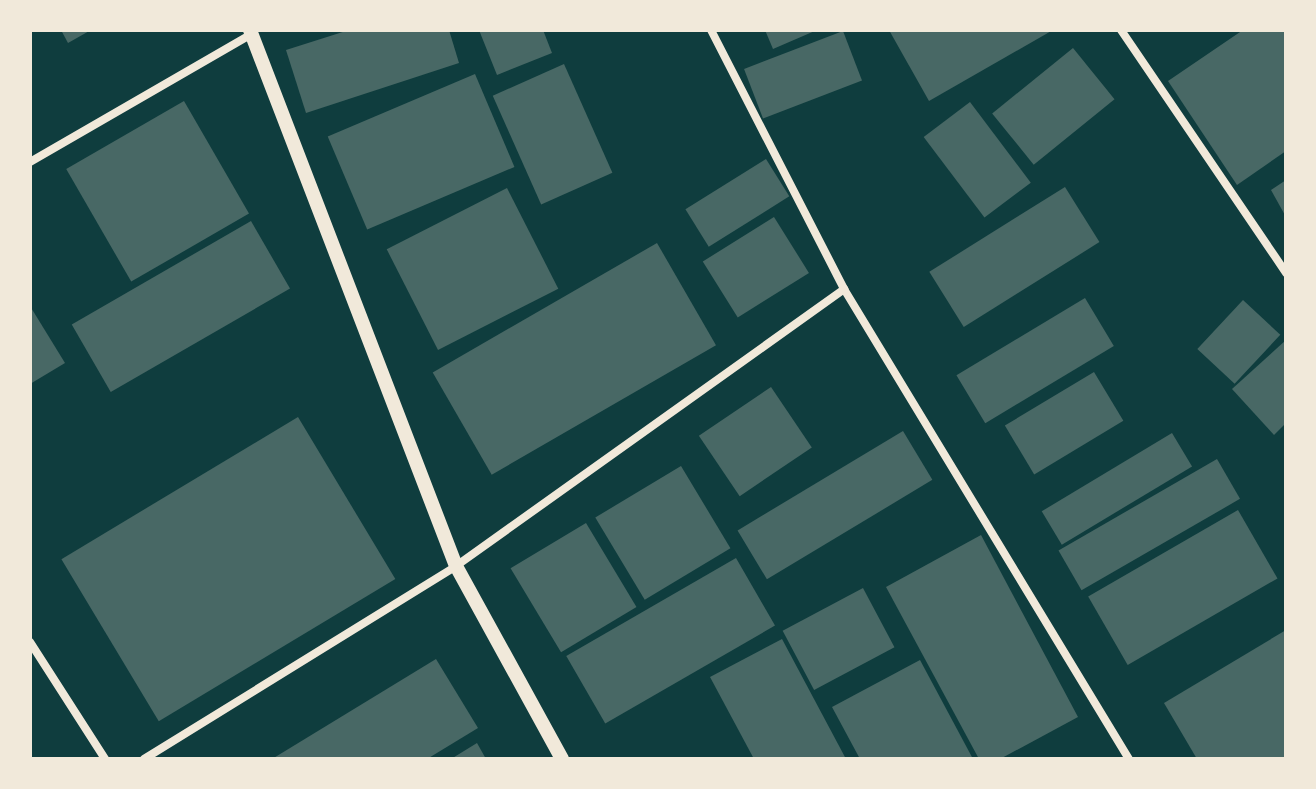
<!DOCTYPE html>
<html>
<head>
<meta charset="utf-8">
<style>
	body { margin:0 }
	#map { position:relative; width:1316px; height:789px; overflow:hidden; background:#0f3d3e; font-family:"Golos Text",sans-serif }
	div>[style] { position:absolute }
	.building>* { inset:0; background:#486865; transform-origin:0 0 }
	.minor>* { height:8px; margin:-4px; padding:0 4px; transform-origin:4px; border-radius:4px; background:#f1e9da }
	.tertiary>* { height:14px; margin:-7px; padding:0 7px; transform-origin:7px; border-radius:7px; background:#f1e9da }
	span { translate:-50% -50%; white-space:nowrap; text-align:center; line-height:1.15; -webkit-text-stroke:8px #f1e9da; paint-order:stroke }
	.frame { position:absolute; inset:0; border:32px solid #f1e9da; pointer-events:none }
</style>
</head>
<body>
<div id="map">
	<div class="building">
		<i style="clip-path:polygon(61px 30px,91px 30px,68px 43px)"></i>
		<i style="clip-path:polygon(349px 30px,449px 30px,459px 63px,306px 113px,286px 50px)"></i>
		<i style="clip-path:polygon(479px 30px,543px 30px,552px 53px,497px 75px)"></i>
		<i style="clip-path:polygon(765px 30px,817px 30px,773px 49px)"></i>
		<i style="clip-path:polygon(889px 30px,1053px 30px,929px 101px)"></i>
		<i style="clip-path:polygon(1243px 30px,1286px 30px,1286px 151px,1237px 185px,1168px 81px)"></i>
		<i style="left:843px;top:31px;width:53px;height:106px;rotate:69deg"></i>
		<i style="left:1073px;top:48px;width:66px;height:104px;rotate:51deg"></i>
		<i style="left:564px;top:64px;width:119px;height:78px;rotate:66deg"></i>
		<i style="left:475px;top:74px;width:101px;height:160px;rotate:67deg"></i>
		<i style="left:184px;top:101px;width:130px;height:136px;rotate:60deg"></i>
		<i style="left:970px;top:102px;width:101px;height:58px;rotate:53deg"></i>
		<i style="left:766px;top:159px;width:44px;height:95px;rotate:58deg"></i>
		<i style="clip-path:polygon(1286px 180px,1286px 217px,1271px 190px)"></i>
		<i style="left:1065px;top:187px;width:65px;height:160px;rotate:58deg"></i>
		<i style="left:507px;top:188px;width:113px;height:135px;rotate:63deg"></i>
		<i style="left:774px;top:217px;width:66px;height:84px;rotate:58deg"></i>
		<i style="left:251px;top:221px;width:78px;height:207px;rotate:60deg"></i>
		<i style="left:657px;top:243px;width:118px;height:259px;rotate:60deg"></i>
		<i style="left:1085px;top:298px;width:56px;height:150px;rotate:59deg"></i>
		<i style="left:1243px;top:300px;width:51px;height:67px;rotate:43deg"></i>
		<i style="clip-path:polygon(30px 306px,65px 363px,30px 384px)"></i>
		<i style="clip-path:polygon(1286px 340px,1286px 423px,1274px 435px,1232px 389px)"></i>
		<i style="left:1094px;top:372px;width:57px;height:104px;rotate:59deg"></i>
		<i style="left:771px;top:387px;width:73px;height:87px;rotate:56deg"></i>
		<i style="left:298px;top:417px;width:189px;height:276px;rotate:59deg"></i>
		<i style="left:903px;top:431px;width:57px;height:193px;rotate:59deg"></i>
		<i style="left:1172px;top:433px;width:39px;height:152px;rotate:59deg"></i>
		<i style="left:1217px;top:459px;width:46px;height:183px;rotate:60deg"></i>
		<i style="left:681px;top:466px;width:96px;height:100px;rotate:59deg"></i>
		<i style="left:1238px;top:510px;width:79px;height:173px;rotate:60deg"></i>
		<i style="left:586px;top:523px;width:98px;height:88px;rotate:59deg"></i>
		<i style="clip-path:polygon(981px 535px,1078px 717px,1000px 759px,979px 759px,886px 587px)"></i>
		<i style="left:736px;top:558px;width:78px;height:196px;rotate:60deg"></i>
		<i style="left:863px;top:588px;width:67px;height:91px;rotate:62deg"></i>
		<i style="clip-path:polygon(1286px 630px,1286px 759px,1197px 759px,1164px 703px)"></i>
		<i style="clip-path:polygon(782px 639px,846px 759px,754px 759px,710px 677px)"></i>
		<i style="clip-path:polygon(436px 659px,478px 728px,427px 759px,272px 759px)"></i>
		<i style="clip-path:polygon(920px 660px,973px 759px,860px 759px,832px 707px)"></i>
		<i style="clip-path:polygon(477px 743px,486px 759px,451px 759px)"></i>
	</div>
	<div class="minor">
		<i style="left:711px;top:30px;width:291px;rotate:62.8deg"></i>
		<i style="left:844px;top:289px;width:550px;rotate:58.77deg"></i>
		<i style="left:1121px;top:30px;width:294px;rotate:55.8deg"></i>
		<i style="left:30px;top:162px;width:256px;rotate:-30deg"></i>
		<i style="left:30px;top:642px;width:139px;rotate:57.3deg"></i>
		<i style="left:144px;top:759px;width:367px;rotate:-31.7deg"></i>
		<i style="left:456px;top:566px;width:477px;rotate:-35.5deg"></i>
	</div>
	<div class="tertiary">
		<i style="left:250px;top:30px;width:574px;rotate:68.98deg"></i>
		<i style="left:456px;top:566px;width:220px;rotate:61.2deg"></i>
	</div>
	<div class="frame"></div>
</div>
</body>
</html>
